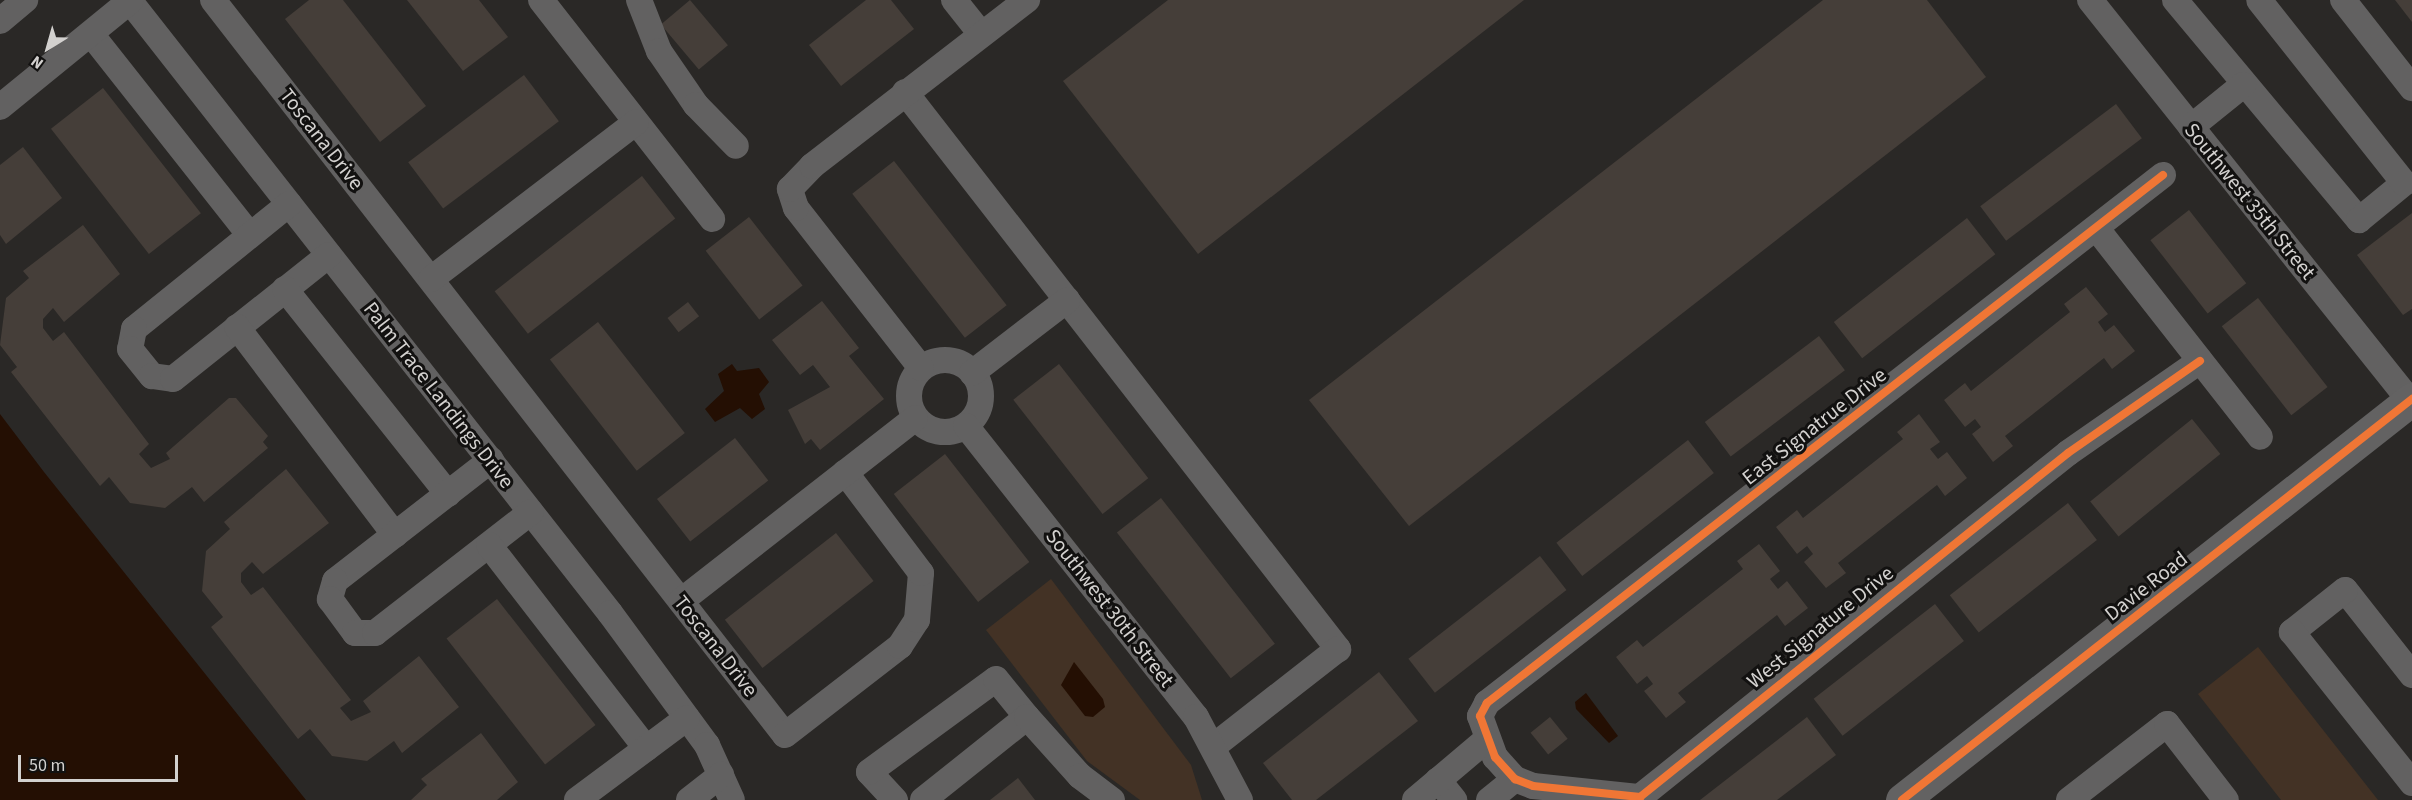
<!DOCTYPE html>
<html>
<head>
<meta charset="utf-8">
<style>
	body { margin:0 }
	#map { position:relative; width:2412px; height:800px; overflow:hidden; background:#2a2826; font-family:"Source Sans 3",sans-serif }
	div>[style] { position:absolute }
	.green>* { inset:0; background:#433225 }
	.water>* { inset:0; background:#240f03 }
	.building>* { inset:0; background:#453e39; transform-origin:0 0 }
	.minor>* { height:26px; margin:-13px; padding:0 13px; transform-origin:13px; border-radius:13px; background:#626161 }
	.minor>.ring { margin:-13px; padding:0; box-sizing:content-box; background:none; border:26px solid #626161; border-radius:50% }
	.major>* { height:33px; margin:-16.5px; padding:0 16.5px; transform-origin:16.5px; border-radius:16.5px; background:#636262 }
	.cycleway>* { height:8px; margin:-4px; padding:0 4px; transform-origin:4px; border-radius:4px; background:#f07635 }
	span { translate:-50% -50%; white-space:nowrap; text-align:center; line-height:1.15; -webkit-text-stroke:6px #121110; paint-order:stroke }
	.street-label { font-size:21px; color:#d3d1cf }
	.north { position:absolute; left:18px; top:18px; width:60px; height:60px; -webkit-text-stroke:4px #121110; paint-order:stroke; rotate:217deg; font-size:16px; font-weight:700; line-height:24px; text-align:center; color:#d3d1cf }
	.north::after { content:''; display:block; margin:auto; width:21px; height:27px; background:#d3d1cf; clip-path:polygon(50% 0,100% 100%,50% 72%,0 100%) }
	.scale { position:absolute; left:18px; top:755px; width:160px; height:27px; box-sizing:border-box; border:3px solid #d3d1cf; border-top:0; padding-left:8px; font-size:18px; line-height:21px; white-space:nowrap; color:#d3d1cf; -webkit-text-stroke:4px #121110; paint-order:stroke }
</style>
</head>
<body>
<div id="map">
	<div class="green">
		<i style="clip-path:polygon(1051px 579px,1191px 765px,1202px 800px,1140px 800px,1087px 761px,986px 630px)"></i>
		<i style="clip-path:polygon(2258px 647px,2378px 800px,2281px 800px,2198px 694px)"></i>
	</div>
	<div class="water">
		<i style="clip-path:polygon(732px 364px,737px 371px,759px 368px,769px 382px,759px 394px,765px 409px,752px 419px,740px 408px,715px 422px,705px 409px,724px 391px,718px 374px)"></i>
		<i style="clip-path:polygon(0 414px,44px 472px,306px 800px,0 800px)"></i>
		<i style="clip-path:polygon(1074px 662px,1103px 699px,1105px 707px,1093px 717px,1085px 716px,1061px 685px)"></i>
		<i style="clip-path:polygon(1586px 693px,1618px 736px,1609px 743px,1576px 709px,1575px 702px)"></i>
	</div>
	<div class="building">
		<i style="clip-path:polygon(309px 0,343px 0,426px 106px,380px 142px,285px 19px)"></i>
		<i style="clip-path:polygon(407px 0,479px 0,508px 37px,463px 71px)"></i>
		<i style="left:690px;top:0;width:59px;height:38px;rotate:50deg"></i>
		<i style="clip-path:polygon(866px 0,891px 0,914px 29px,841px 86px,809px 45px)"></i>
		<i style="clip-path:polygon(1168px 0,1524px 0,1198px 254px,1063px 81px)"></i>
		<i style="clip-path:polygon(1823px 0,1927px 0,1986px 77px,1409px 526px,1309px 400px)"></i>
		<i style="clip-path:polygon(2395px 0,2412px 0,2412px 22px)"></i>
		<i style="left:524px;top:75px;width:58px;height:145px;rotate:53deg"></i>
		<i style="left:103px;top:88px;width:159px;height:66px;rotate:52deg"></i>
		<i style="left:2116px;top:104px;width:43px;height:170px;rotate:53deg"></i>
		<i style="clip-path:polygon(23px 147px,62px 198px,6px 244px,0 235px,0 165px)"></i>
		<i style="left:894px;top:161px;width:183px;height:53px;rotate:52deg"></i>
		<i style="left:642px;top:176px;width:54px;height:187px;rotate:52deg"></i>
		<i style="left:2189px;top:210px;width:93px;height:49px;rotate:52deg"></i>
		<i style="clip-path:polygon(2412px 213px,2412px 309px,2403px 315px,2357px 255px)"></i>
		<i style="left:749px;top:217px;width:87px;height:55px;rotate:52deg"></i>
		<i style="left:1967px;top:218px;width:46px;height:169px;rotate:52deg"></i>
		<i style="clip-path:polygon(83px 225px,120px 274px,64px 322px,53px 308px,43px 319px,43px 328px,53px 341px,64px 332px,149px 444px,139px 454px,151px 468px,170px 459px,166px 453px,229px 398px,236px 398px,268px 436px,263px 442px,268px 448px,204px 502px,192px 487px,165px 508px,130px 503px,109px 477px,100px 486px,11px 372px,17px 367px,0 345px,6px 298px,29px 278px,23px 271px)"></i>
		<i style="clip-path:polygon(2086px 287px,2108px 314px,2098px 322px,2105px 332px,2114px 325px,2135px 351px,2112px 369px,2104px 358px,2005px 436px,2013px 446px,1993px 462px,1972px 434px,1981px 427px,1975px 419px,1965px 427px,1944px 400px,1965px 383px,1971px 391px,2070px 312px,2064px 304px)"></i>
		<i style="left:2258px;top:298px;width:113px;height:46px;rotate:52deg"></i>
		<i style="clip-path:polygon(822px 301px,859px 348px,849px 356px,884px 399px,820px 450px,811px 439px,805px 444px,788px 410px,830px 387px,813px 365px,800px 375px,772px 340px)"></i>
		<i style="left:688px;top:302px;width:18px;height:26px;rotate:52deg"></i>
		<i style="left:598px;top:322px;width:141px;height:61px;rotate:52deg"></i>
		<i style="left:1819px;top:336px;width:43px;height:143px;rotate:53deg"></i>
		<i style="left:1059px;top:364px;width:145px;height:58px;rotate:52deg"></i>
		<i style="clip-path:polygon(1919px 414px,1940px 442px,1930px 449px,1938px 459px,1947px 452px,1967px 478px,1945px 496px,1937px 485px,1838px 563px,1846px 573px,1826px 588px,1804px 562px,1813px 554px,1807px 546px,1797px 554px,1776px 527px,1797px 510px,1803px 518px,1903px 439px,1897px 432px)"></i>
		<i style="left:2192px;top:419px;width:45px;height:131px;rotate:51deg"></i>
		<i style="left:735px;top:438px;width:54px;height:99px;rotate:52deg"></i>
		<i style="left:1688px;top:440px;width:42px;height:167px;rotate:52deg"></i>
		<i style="left:945px;top:454px;width:137px;height:65px;rotate:52deg"></i>
		<i style="clip-path:polygon(286px 469px,329px 523px,263px 574px,252px 562px,241px 573px,241px 582px,251px 595px,263px 587px,351px 700px,340px 708px,351px 721px,371px 712px,363px 701px,419px 656px,459px 707px,402px 753px,394px 741px,367px 761px,332px 756px,310px 729px,298px 739px,211px 627px,223px 617px,202px 591px,206px 551px,230px 529px,224px 522px)"></i>
		<i style="left:1161px;top:498px;width:185px;height:56px;rotate:52deg"></i>
		<i style="left:2068px;top:503px;width:47px;height:150px;rotate:52deg"></i>
		<i style="left:836px;top:533px;width:61px;height:141px;rotate:52deg"></i>
		<i style="clip-path:polygon(1759px 544px,1780px 571px,1770px 579px,1778px 589px,1787px 581px,1808px 608px,1785px 626px,1777px 615px,1678px 693px,1686px 702px,1666px 718px,1644px 691px,1653px 684px,1647px 676px,1637px 684px,1616px 657px,1637px 640px,1643px 647px,1743px 569px,1737px 561px)"></i>
		<i style="left:1540px;top:556px;width:43px;height:167px;rotate:52deg"></i>
		<i style="left:497px;top:599px;width:160px;height:64px;rotate:52deg"></i>
		<i style="left:1935px;top:604px;width:47px;height:154px;rotate:52deg"></i>
		<i style="clip-path:polygon(1379px 672px,1418px 721px,1316px 800px,1292px 800px,1263px 763px)"></i>
		<i style="left:1550px;top:717px;width:28px;height:25px;rotate:51deg"></i>
		<i style="clip-path:polygon(1807px 717px,1836px 755px,1777px 800px,1700px 800px)"></i>
		<i style="clip-path:polygon(481px 733px,518px 782px,497px 800px,411px 800px,427px 785px,421px 779px)"></i>
		<i style="clip-path:polygon(1018px 778px,1035px 800px,990px 800px)"></i>
	</div>
	<div class="minor">
		<i style="left:129px;top:0;width:779px;rotate:51.88deg"></i>
		<i style="left:610px;top:613px;width:164px;rotate:53.7deg"></i>
		<i style="left:707px;top:745px;width:60px;rotate:65.6deg"></i>
		<i style="left:213px;top:0;width:931px;rotate:52.11deg"></i>
		<i style="left:785px;top:735px;width:145px;rotate:-37.7deg"></i>
		<i style="left:900px;top:646px;width:31px;rotate:-57deg"></i>
		<i style="left:917px;top:620px;width:47px;rotate:-85.1deg"></i>
		<i style="left:921px;top:573px;width:126px;rotate:-127deg"></i>
		<i style="left:541px;top:0;width:278px;rotate:52deg"></i>
		<i style="left:639px;top:0;width:55px;rotate:68.6deg"></i>
		<i style="left:659px;top:51px;width:65px;rotate:55.6deg"></i>
		<i style="left:696px;top:105px;width:57px;rotate:45.7deg"></i>
		<i style="left:954px;top:0;width:43px;rotate:51.5deg"></i>
		<i style="left:2090px;top:0;width:513px;rotate:51.41deg"></i>
		<i style="left:2175px;top:0;width:287px;rotate:50.1deg"></i>
		<i style="left:2359px;top:220px;width:58px;rotate:-39.4deg"></i>
		<i style="left:2404px;top:183px;width:233px;rotate:-128.4deg"></i>
		<i style="left:2343px;top:0;width:112px;rotate:51.9deg"></i>
		<i style="left:0;top:21px;width:33px;rotate:-40deg"></i>
		<i style="left:91px;top:34px;width:256px;rotate:51.7deg"></i>
		<i style="left:905px;top:92px;width:706px;rotate:52.14deg"></i>
		<i style="left:1338px;top:649px;width:157px;rotate:142deg"></i>
		<i style="left:0;top:107px;width:168px;rotate:-39.2deg"></i>
		<i style="left:2191px;top:127px;width:67px;rotate:-38.9deg"></i>
		<i style="left:2163px;top:175px;width:858px;rotate:142.01deg"></i>
		<i style="left:1487px;top:703px;width:15px;rotate:118deg"></i>
		<i style="left:1480px;top:716px;width:44px;rotate:69.9deg"></i>
		<i style="left:1495px;top:757px;width:30px;rotate:48deg"></i>
		<i style="left:1515px;top:779px;width:19px;rotate:21deg"></i>
		<i style="left:1533px;top:786px;width:108px;rotate:5.9deg"></i>
		<i style="left:1640px;top:797px;width:549px;rotate:-38.79deg"></i>
		<i style="left:2068px;top:453px;width:161px;rotate:-34.9deg"></i>
		<i style="left:289px;top:204px;width:199px;rotate:141.1deg"></i>
		<i style="left:134px;top:329px;width:20px;rotate:101deg"></i>
		<i style="left:130px;top:349px;width:35px;rotate:51deg"></i>
		<i style="left:152px;top:376px;width:21px;rotate:8deg"></i>
		<i style="left:173px;top:379px;width:199px;rotate:-38.5deg"></i>
		<i style="left:2097px;top:229px;width:264px;rotate:51.9deg"></i>
		<i style="left:431px;top:279px;width:258px;rotate:-37.4deg"></i>
		<i style="left:285px;top:289px;width:262px;rotate:51.5deg"></i>
		<i style="left:237px;top:327px;width:261px;rotate:52.8deg"></i>
		<i class="ring" style="left:909px;top:360px;width:46px;height:46px"></i>
		<i style="left:921px;top:368px;width:203px;rotate:-128deg"></i>
		<i style="left:796px;top:208px;width:20px;rotate:-108deg"></i>
		<i style="left:790px;top:189px;width:32px;rotate:-46deg"></i>
		<i style="left:812px;top:166px;width:272px;rotate:-37.7deg"></i>
		<i style="left:972px;top:373px;width:120px;rotate:-37.5deg"></i>
		<i style="left:966px;top:426px;width:371px;rotate:51.7deg"></i>
		<i style="left:1196px;top:717px;width:94px;rotate:62.1deg"></i>
		<i style="left:491px;top:460px;width:197px;rotate:142.2deg"></i>
		<i style="left:335px;top:581px;width:19px;rotate:106deg"></i>
		<i style="left:330px;top:599px;width:42px;rotate:53.7deg"></i>
		<i style="left:355px;top:633px;width:20px"></i>
		<i style="left:375px;top:633px;width:197px;rotate:-37.8deg"></i>
		<i style="left:489px;top:545px;width:257px;rotate:52.3deg"></i>
		<i style="left:681px;top:601px;width:297px;rotate:-38deg"></i>
		<i style="left:2412px;top:675px;width:108px;rotate:-128.2deg"></i>
		<i style="left:2345px;top:590px;width:68px;rotate:141.6deg"></i>
		<i style="left:2292px;top:632px;width:193px;rotate:51.5deg"></i>
		<i style="left:1438px;top:780px;width:26px;rotate:51deg"></i>
		<i style="left:577px;top:800px;width:137px;rotate:-36.7deg"></i>
		<i style="left:689px;top:800px;width:41px;rotate:-38deg"></i>
		<i style="left:895px;top:800px;width:38px;rotate:-133deg"></i>
		<i style="left:869px;top:772px;width:157px;rotate:-36.2deg"></i>
		<i style="left:996px;top:679px;width:49px;rotate:50.8deg"></i>
		<i style="left:923px;top:800px;width:133px;rotate:-38.6deg"></i>
		<i style="left:1027px;top:717px;width:79px;rotate:48.1deg"></i>
		<i style="left:1080px;top:776px;width:40px;rotate:37deg"></i>
		<i style="left:1415px;top:800px;width:93px;rotate:-40.2deg"></i>
		<i style="left:1489px;top:800px;width:33px;rotate:-39deg"></i>
		<i style="left:2069px;top:800px;width:124px;rotate:-37.8deg"></i>
		<i style="left:2167px;top:724px;width:96px;rotate:52.2deg"></i>
	</div>
	<div class="major">
		<i style="left:1902px;top:800px;width:649px;rotate:-38.18deg"></i>
	</div>
	<div class="cycleway">
		<i style="left:2163px;top:175px;width:858px;rotate:142.01deg"></i>
		<i style="left:1487px;top:703px;width:15px;rotate:118deg"></i>
		<i style="left:1480px;top:716px;width:44px;rotate:69.9deg"></i>
		<i style="left:1495px;top:757px;width:30px;rotate:48deg"></i>
		<i style="left:1515px;top:779px;width:19px;rotate:21deg"></i>
		<i style="left:1533px;top:786px;width:108px;rotate:5.9deg"></i>
		<i style="left:1640px;top:797px;width:549px;rotate:-38.79deg"></i>
		<i style="left:2068px;top:453px;width:161px;rotate:-34.9deg"></i>
		<i style="left:1902px;top:800px;width:649px;rotate:-38.18deg"></i>
	</div>
	<div class="street-label">
		<span style="left:322px;top:139px;rotate:52deg">Toscana Drive</span>
		<span style="left:2250px;top:201px;rotate:51deg">Southwest 35th Street</span>
		<span style="left:439px;top:395px;rotate:52deg">Palm Trace Landings Drive</span>
		<span style="left:1814px;top:426px;rotate:-38deg">East Signatrue Drive</span>
		<span style="left:2146px;top:586px;rotate:-38deg">Davie Road</span>
		<span style="left:1110px;top:608px;rotate:52deg">Southwest 30th Street</span>
		<span style="left:1820px;top:627px;rotate:-39deg">West Signature Drive</span>
		<span style="left:716px;top:646px;rotate:52deg">Toscana Drive</span>
	</div>
	<div class="north">N</div>
	<div class="scale">50 m</div>
</div>
</body>
</html>
